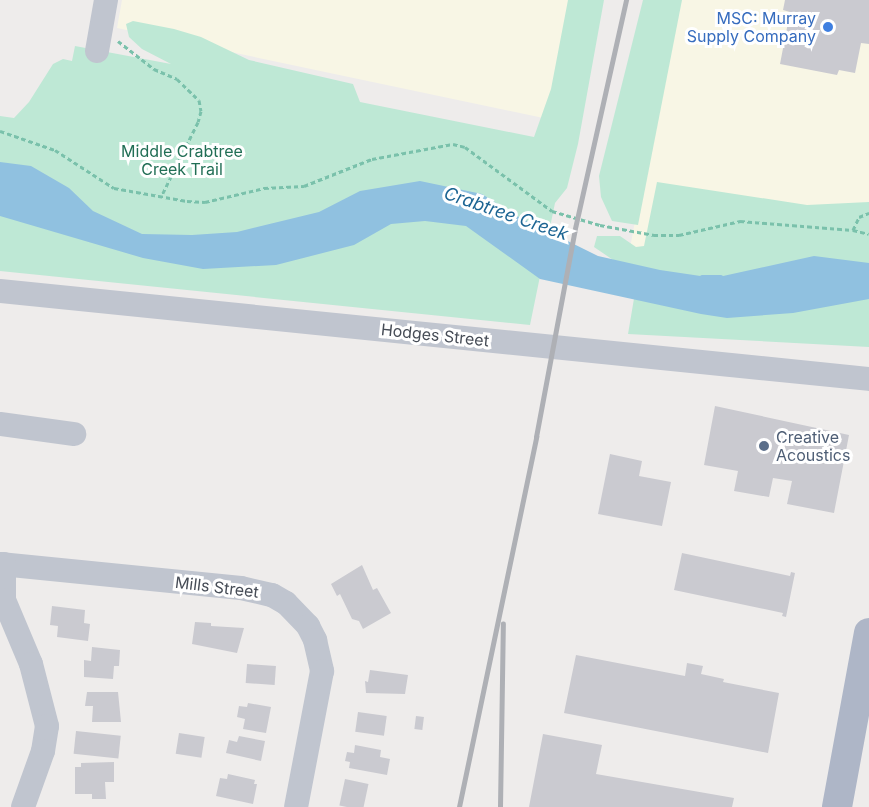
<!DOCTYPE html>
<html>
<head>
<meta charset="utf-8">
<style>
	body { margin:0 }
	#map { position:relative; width:869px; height:807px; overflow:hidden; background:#eeeceb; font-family:Inter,sans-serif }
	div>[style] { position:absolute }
	.commercial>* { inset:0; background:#f8f6e5 }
	.green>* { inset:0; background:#bee8d5 }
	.water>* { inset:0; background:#90c1e0 }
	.stream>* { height:4.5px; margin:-2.25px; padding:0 2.25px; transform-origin:2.25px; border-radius:2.25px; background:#90c1e0 }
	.building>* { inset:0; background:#cacad0; transform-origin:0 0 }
	.path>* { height:3px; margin-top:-1.5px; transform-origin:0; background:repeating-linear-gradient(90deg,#7ac1ab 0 4.5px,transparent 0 7.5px) }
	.minor>* { height:24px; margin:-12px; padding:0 12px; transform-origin:12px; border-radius:12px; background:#c0c5cf }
	.major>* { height:30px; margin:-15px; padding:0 15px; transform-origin:15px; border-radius:15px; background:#aeb6c7 }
	.rail>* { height:4.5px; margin:-2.25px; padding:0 2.25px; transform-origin:2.25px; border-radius:2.25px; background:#aeb0b5 }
	.dots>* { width:16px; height:16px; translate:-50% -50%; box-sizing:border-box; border:3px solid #fff; border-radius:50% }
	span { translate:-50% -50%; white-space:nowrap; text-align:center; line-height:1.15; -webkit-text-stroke:6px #fff; paint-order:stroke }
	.shop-label { font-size:16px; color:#366cbe }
	.right { translate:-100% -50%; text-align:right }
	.park-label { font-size:16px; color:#216e55 }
	.street-label { font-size:16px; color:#464c56 }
	.service-label { font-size:16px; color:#4e5e75 }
	.left { translate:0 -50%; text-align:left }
	.water-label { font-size:18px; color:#1d6593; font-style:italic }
</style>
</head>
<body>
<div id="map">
	<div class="commercial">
		<i style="clip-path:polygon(122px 0,590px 0,567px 123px,117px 28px)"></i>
		<i style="clip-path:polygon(677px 0,869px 0,869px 281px,626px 269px)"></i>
	</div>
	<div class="green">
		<i style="clip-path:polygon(568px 0,604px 0,578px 144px,567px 188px,555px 203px,530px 325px,0 271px,0 116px,14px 118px,29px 102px,53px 64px,63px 59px,72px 61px,75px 46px,171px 64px,142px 49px,129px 37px,126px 24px,133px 21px,174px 29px,201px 37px,249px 60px,353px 84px,360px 102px,534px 137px,551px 89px)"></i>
		<i style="clip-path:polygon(643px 0,682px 0,638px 225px,612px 221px,601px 197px,599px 176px)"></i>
		<i style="clip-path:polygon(657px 182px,807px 205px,869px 202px,869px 347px,628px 334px,639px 269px,619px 264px,594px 247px,597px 236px,620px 236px,636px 247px,644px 246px)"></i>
	</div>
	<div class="water">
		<i style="clip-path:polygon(0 162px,31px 166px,69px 188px,93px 211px,142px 234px,192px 235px,237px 232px,319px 212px,360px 191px,420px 181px,482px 194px,513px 214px,598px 256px,660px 270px,714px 278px,814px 256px,869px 263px,869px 299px,793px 313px,727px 318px,701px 314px,540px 279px,466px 226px,425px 221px,391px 224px,354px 245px,276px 265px,203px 269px,143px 258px,0 216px)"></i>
	</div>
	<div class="stream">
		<i style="left:702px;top:277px;width:19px"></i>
	</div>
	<div class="building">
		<i style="clip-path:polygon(785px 0,869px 0,869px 44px,861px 43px,855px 73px,839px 70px,837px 75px,780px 64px,790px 12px,783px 10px)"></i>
		<i style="clip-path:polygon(715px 406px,849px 435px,834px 513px,787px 504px,792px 481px,773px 478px,769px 497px,734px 491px,738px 471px,704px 465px)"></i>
		<i style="clip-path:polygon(610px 454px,642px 461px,639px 476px,671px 482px,662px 526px,598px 514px)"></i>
		<i style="clip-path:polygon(682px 553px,790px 576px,791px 572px,795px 573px,786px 617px,782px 616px,783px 613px,674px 590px)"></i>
		<i style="clip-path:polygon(362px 565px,373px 590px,377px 588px,391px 613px,363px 629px,359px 621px,352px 619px,340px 594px,337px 596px,331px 584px)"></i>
		<i style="clip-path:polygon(52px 606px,85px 610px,84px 623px,90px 624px,88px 641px,57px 637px,58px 626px,50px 625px)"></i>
		<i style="clip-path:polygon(195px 622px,211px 623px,211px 626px,244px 628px,237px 653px,192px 644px)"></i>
		<i style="clip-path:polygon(92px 647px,120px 650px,119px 666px,114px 666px,113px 679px,84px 677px,84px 660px,91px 661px)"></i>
		<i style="clip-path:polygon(576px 655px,685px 676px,687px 663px,703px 666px,701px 674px,724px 679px,723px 682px,779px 693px,768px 753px,564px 713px)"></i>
		<i style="left:247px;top:664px;width:29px;height:19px;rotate:4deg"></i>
		<i style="clip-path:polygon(370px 670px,408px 675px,405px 694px,366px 693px,365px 681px,368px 682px)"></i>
		<i style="clip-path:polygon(87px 692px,118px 692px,121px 722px,92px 722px,93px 706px,85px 706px)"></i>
		<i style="clip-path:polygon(248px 703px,271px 707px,266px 733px,243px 729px,245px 719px,237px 717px,239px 706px,247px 707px)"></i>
		<i style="left:358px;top:712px;width:29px;height:20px;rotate:8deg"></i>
		<i style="left:416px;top:716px;width:8px;height:13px;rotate:7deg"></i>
		<i style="left:76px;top:731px;width:45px;height:23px;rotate:6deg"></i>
		<i style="left:179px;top:733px;width:26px;height:21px;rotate:9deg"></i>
		<i style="clip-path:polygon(543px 734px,602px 745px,596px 774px,734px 798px,732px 807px,529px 807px)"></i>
		<i style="clip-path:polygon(239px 736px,265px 741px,261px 761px,226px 753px,229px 740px,237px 742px)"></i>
		<i style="clip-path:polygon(355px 745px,381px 750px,380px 757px,390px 759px,387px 775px,349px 768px,350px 762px,345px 761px,347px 752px,354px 753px)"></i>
		<i style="clip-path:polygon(114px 762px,114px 782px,105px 782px,106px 799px,92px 799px,92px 794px,75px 794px,75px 767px,81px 767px,81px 763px)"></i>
		<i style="clip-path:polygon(228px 774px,255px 780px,254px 784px,257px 784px,253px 804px,216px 796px,220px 778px,227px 779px)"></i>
		<i style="left:345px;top:779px;width:24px;height:27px;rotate:12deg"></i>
	</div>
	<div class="path">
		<i style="left:118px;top:41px;width:46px;rotate:37.9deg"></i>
		<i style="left:154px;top:69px;width:25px;rotate:23deg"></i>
		<i style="left:177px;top:79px;width:30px;rotate:44deg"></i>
		<i style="left:199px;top:100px;width:11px;rotate:80deg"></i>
		<i style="left:201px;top:111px;width:11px;rotate:105deg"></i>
		<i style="left:198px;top:122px;width:81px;rotate:116.3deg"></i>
		<i style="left:0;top:131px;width:58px;rotate:19.1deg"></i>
		<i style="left:55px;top:150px;width:70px;rotate:32.8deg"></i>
		<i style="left:114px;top:188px;width:74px;rotate:10.1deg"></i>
		<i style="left:187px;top:201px;width:18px;rotate:3deg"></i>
		<i style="left:205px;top:202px;width:61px;rotate:-13.3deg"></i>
		<i style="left:264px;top:188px;width:40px;rotate:-2.9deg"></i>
		<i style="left:304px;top:186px;width:73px;rotate:-21.7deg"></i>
		<i style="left:372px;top:159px;width:82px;rotate:-10.5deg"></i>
		<i style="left:453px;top:144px;width:12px;rotate:14deg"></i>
		<i style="left:465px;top:147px;width:108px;rotate:36.3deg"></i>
		<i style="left:552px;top:211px;width:50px;rotate:16.3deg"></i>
		<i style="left:600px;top:225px;width:55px;rotate:10.5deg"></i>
		<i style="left:654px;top:235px;width:25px"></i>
		<i style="left:679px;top:235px;width:63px;rotate:-12.9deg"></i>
		<i style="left:740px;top:221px;width:113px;rotate:4.6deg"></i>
		<i style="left:853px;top:230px;width:16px;rotate:14deg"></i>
		<i style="left:853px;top:230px;width:14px;rotate:-65deg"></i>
		<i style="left:859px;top:217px;width:11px;rotate:-22deg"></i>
	</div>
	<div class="minor">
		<i style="left:97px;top:51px;width:52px;rotate:-80deg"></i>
		<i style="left:0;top:291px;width:873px;rotate:5.78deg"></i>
		<i style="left:0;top:424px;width:75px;rotate:7.7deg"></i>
		<i style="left:0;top:564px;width:242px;rotate:5.7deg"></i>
		<i style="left:241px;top:588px;width:32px;rotate:13deg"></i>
		<i style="left:272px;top:595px;width:16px;rotate:30deg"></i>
		<i style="left:286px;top:603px;width:32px;rotate:46deg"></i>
		<i style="left:308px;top:626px;width:16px;rotate:63deg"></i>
		<i style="left:315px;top:640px;width:32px;rotate:77deg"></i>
		<i style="left:322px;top:671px;width:138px;rotate:100.8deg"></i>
		<i style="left:4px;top:564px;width:36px;rotate:90deg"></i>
		<i style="left:4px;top:600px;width:69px;rotate:67.1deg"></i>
		<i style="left:31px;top:664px;width:64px;rotate:75.5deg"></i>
		<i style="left:47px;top:726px;width:25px;rotate:99deg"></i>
		<i style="left:43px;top:751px;width:59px;rotate:109.7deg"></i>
	</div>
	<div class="major">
		<i style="left:837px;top:807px;width:177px;rotate:-79.6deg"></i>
	</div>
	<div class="rail">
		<i style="left:459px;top:807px;width:378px;rotate:-78.2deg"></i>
		<i style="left:536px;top:437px;width:208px;rotate:-79.4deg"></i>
		<i style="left:574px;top:233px;width:239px;rotate:-77.4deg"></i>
		<i style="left:500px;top:807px;width:183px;rotate:-89.1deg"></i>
	</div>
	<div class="dots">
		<i style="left:828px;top:27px;background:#3f7fe0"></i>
		<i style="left:764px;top:446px;background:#5c6f8a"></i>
	</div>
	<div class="shop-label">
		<span class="right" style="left:816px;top:27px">MSC: Murray<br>Supply Company</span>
	</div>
	<div class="park-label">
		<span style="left:182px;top:160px">Middle Crabtree<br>Creek Trail</span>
	</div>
	<div class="street-label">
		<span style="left:435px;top:335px;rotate:6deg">Hodges Street</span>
		<span style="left:217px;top:587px;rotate:7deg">Mills Street</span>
	</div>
	<div class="service-label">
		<span class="left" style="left:776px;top:446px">Creative<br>Acoustics</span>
	</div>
	<div class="water-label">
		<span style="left:506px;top:214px;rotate:19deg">Crabtree Creek</span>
	</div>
</div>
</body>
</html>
